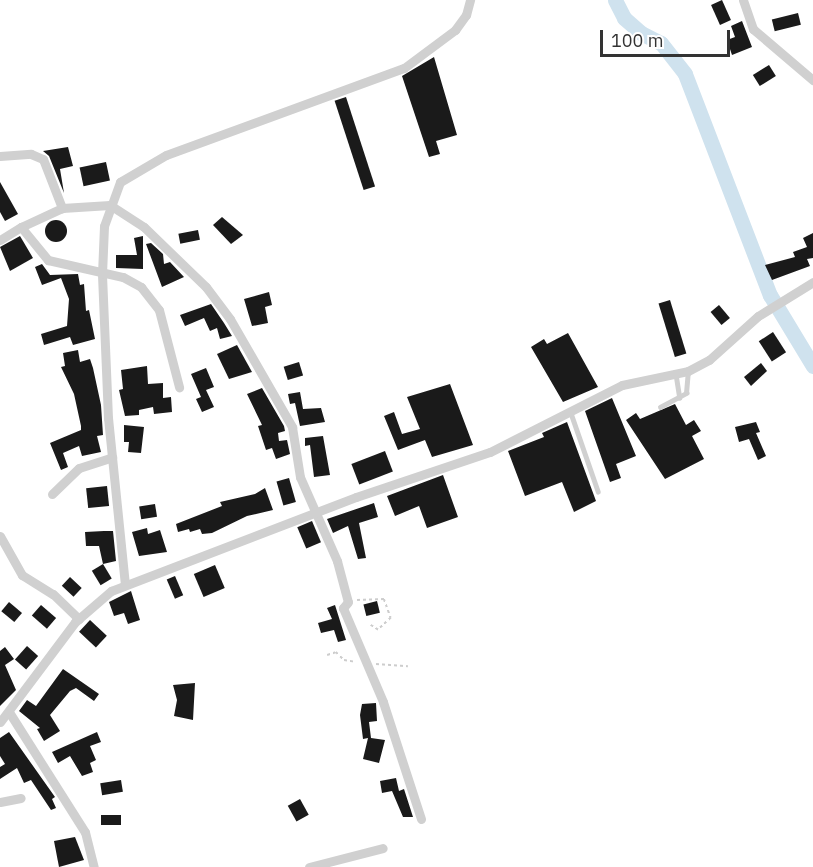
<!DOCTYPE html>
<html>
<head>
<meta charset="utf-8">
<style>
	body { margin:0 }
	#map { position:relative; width:813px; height:867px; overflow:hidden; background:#fff; font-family:"IBM Plex Sans",sans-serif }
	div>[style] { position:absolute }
	.river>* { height:15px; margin:-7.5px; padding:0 7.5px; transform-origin:7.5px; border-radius:7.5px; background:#cfe2ee }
	.building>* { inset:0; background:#1a1a1a; transform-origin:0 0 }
	.round { border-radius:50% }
	.path>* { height:1.5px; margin-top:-0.75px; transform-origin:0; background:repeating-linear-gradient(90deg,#cdcdcd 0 3px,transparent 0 6px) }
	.lane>* { height:4.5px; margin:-2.25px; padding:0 2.25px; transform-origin:2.25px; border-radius:2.25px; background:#d0d0d0 }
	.street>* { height:9px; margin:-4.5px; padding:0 4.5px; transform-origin:4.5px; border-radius:4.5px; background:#d0d0d0 }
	span { translate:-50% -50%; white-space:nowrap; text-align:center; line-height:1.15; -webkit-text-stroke:6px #fff; paint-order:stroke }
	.scale { position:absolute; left:600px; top:30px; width:130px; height:27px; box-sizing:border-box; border:3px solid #333; border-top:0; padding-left:8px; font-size:18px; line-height:21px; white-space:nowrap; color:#333; -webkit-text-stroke:4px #fff; paint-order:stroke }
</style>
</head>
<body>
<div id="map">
	<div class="river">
		<i style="left:615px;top:0;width:20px;rotate:63deg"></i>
		<i style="left:624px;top:18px;width:23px;rotate:41deg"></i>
		<i style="left:641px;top:33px;width:22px;rotate:27deg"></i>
		<i style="left:661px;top:43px;width:39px;rotate:52deg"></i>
		<i style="left:685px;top:74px;width:237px;rotate:69deg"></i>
		<i style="left:770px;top:295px;width:83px;rotate:58.8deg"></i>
	</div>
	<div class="building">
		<i style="left:722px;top:0;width:22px;height:12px;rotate:66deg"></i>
		<i style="left:798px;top:13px;width:12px;height:27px;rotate:76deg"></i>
		<i style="clip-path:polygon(742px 21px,752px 47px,732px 55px,727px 40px,735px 37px,731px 26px)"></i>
		<i style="clip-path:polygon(434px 57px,457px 135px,436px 141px,440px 154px,429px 157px,402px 76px)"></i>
		<i style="left:769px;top:65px;width:13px;height:19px;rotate:58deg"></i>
		<i style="left:346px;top:97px;width:94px;height:12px;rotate:72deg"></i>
		<i style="clip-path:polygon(68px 147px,73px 166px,60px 169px,64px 193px,49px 156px,43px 151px)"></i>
		<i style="left:106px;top:162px;width:19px;height:27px;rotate:78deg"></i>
		<i style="clip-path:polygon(0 182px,18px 214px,5px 221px,0 212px)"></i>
		<i style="clip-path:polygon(222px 217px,243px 235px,231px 244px,213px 225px)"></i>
		<i class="round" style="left:45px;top:220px;width:22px;height:22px"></i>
		<i style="left:198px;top:230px;width:10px;height:20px;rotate:79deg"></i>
		<i style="clip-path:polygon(813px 233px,813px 258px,807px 259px,810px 266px,772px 280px,765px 265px,795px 257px,793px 252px,807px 247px,803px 238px)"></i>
		<i style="clip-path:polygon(20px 236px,33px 258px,10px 271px,0 247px)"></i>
		<i style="clip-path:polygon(143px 236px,143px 269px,116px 268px,116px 255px,137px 255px,134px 238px)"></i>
		<i style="clip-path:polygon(151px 243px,163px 254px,164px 264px,170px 262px,184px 277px,162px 287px,146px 244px)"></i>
		<i style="clip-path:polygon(42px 264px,50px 275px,78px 274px,80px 285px,84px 284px,86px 311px,89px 310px,95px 339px,73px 345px,70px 337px,44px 345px,41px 334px,67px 326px,69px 299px,61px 278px,42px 285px,35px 267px)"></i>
		<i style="clip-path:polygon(269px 292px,272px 305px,265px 307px,268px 323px,252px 326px,244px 299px)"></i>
		<i style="left:670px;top:300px;width:56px;height:12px;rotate:73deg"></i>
		<i style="clip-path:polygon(211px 304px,224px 323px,232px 336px,220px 339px,217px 328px,210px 331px,204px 318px,185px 326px,180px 315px)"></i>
		<i style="left:719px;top:305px;width:17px;height:11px;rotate:50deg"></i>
		<i style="left:773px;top:332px;width:24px;height:17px;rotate:57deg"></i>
		<i style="clip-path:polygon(568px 333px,598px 387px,563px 402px,531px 347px,544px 339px,547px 344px)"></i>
		<i style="clip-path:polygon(237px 345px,252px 372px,229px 379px,217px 354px)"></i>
		<i style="clip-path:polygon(78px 350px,80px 362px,90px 359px,93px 368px,101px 405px,103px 435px,97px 436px,101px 452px,82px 456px,79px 446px,63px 453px,68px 467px,61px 470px,50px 443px,81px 430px,81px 426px,74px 394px,61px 367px,65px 366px,63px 353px)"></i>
		<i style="left:299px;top:362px;width:14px;height:16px;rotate:73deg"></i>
		<i style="clip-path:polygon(761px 363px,767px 371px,751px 386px,744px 377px)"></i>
		<i style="clip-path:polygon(147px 366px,148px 384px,163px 383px,163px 398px,171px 397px,172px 412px,154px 414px,153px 407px,139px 410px,139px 415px,125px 416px,119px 390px,123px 389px,121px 370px)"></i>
		<i style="clip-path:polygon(206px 368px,214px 387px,206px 390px,214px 407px,202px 412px,196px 399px,201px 397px,191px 374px)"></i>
		<i style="clip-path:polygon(450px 384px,473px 445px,432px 457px,425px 440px,398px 450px,384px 416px,394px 412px,402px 434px,420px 429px,407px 397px)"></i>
		<i style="clip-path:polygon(262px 388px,284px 426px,285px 431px,278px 433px,279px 441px,287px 440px,290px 454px,276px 459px,272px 448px,266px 450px,258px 426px,262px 425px,247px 394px)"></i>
		<i style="clip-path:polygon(300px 392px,303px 409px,321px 408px,325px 422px,300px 426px,295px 403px,290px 404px,288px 394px)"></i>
		<i style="clip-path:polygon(612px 398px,636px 456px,616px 464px,621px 478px,610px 482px,585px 411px)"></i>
		<i style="clip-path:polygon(675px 404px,686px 425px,694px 420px,701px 431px,692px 436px,704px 459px,665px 479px,626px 420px,636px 413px,640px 419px)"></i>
		<i style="clip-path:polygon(567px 422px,596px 501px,574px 512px,562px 482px,525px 496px,508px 451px,544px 437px,542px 433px)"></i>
		<i style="clip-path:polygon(756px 422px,760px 432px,756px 433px,766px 456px,758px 460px,749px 439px,739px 442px,735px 427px)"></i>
		<i style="clip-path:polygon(124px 425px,144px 427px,141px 453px,128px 452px,129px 442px,124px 442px)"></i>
		<i style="clip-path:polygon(323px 436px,330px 475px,314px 477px,310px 445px,305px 446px,305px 438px)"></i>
		<i style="left:385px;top:451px;width:22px;height:36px;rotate:69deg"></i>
		<i style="clip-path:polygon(443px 475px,458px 517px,427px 528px,419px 506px,395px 516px,387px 496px)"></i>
		<i style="left:289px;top:478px;width:25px;height:13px;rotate:74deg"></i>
		<i style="left:107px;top:486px;width:20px;height:21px;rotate:84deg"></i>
		<i style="clip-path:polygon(265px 488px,273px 510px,247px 516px,212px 533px,202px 534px,200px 529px,190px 532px,189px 529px,178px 532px,176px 524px,222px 506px,220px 502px,255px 494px)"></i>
		<i style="clip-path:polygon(374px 503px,378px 517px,359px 523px,366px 558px,358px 559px,348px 526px,333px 533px,327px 519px)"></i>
		<i style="left:155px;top:504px;width:13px;height:16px;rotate:81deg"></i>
		<i style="left:312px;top:521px;width:23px;height:16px;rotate:67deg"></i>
		<i style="clip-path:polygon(147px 528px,148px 534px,160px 530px,167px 552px,139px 556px,132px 532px)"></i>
		<i style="clip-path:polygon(104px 531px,113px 531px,116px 561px,103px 564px,99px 546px,86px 546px,85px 532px)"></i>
		<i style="left:103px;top:564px;width:17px;height:13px;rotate:59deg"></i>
		<i style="left:215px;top:565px;width:25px;height:23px;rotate:67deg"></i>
		<i style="left:175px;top:576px;width:21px;height:9px;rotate:67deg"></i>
		<i style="left:70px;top:577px;width:16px;height:12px;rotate:43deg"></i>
		<i style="clip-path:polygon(131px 591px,140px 620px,128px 624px,124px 613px,114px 616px,109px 602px)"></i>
		<i style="left:377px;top:601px;width:12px;height:14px;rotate:76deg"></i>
		<i style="left:9px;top:602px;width:17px;height:12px;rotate:40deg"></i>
		<i style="left:41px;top:605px;width:20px;height:14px;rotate:41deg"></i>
		<i style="clip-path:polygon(335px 605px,346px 640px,338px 642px,334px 630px,321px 633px,318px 623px,332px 619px,327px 608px)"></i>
		<i style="left:90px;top:620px;width:23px;height:16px;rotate:43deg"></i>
		<i style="left:27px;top:646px;width:15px;height:18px;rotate:42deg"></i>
		<i style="clip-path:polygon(5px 647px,14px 659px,5px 665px,16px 690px,0 706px,0 651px)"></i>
		<i style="clip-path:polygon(63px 669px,99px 694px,94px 701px,76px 688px,70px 691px,50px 715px,60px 731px,44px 741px,37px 729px,40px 728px,19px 711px,27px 700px,36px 706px)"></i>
		<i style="clip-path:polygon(195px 683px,193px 720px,174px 716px,177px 700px,173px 685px)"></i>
		<i style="clip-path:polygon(376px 703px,377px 721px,369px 722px,371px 738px,385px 740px,379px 763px,363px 759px,368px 738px,363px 739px,360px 715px,362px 704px)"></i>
		<i style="clip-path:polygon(9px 732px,55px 797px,52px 799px,56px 808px,51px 810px,31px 780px,24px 783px,17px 768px,0 779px,0 767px,5px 764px,0 756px,0 738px)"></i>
		<i style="clip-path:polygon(97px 732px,101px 742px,90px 746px,96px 760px,90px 763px,93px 772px,82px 776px,70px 756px,58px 763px,52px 752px)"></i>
		<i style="clip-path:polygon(396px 778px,399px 791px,404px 789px,413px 817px,403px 817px,392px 791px,382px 793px,380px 781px)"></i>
		<i style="left:121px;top:780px;width:12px;height:21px;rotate:81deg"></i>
		<i style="left:300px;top:799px;width:18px;height:14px;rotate:61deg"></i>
		<i style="left:121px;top:815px;width:10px;height:20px;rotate:90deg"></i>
		<i style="clip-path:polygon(75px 837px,84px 860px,59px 867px,54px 841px)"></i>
	</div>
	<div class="path">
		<i style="left:357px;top:600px;width:27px;rotate:-2deg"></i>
		<i style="left:384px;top:599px;width:20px;rotate:70deg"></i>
		<i style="left:391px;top:618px;width:18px;rotate:137deg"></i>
		<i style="left:378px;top:630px;width:9px;rotate:-148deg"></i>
		<i style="left:327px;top:655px;width:9px;rotate:-18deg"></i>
		<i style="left:336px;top:652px;width:11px;rotate:45deg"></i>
		<i style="left:344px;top:660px;width:12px;rotate:9deg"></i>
		<i style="left:376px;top:664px;width:32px;rotate:4deg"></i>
	</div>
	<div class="lane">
		<i style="left:676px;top:374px;width:24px;rotate:81deg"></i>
		<i style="left:660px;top:407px;width:30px;rotate:-28deg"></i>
		<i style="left:686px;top:393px;width:21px;rotate:-85deg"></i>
		<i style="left:571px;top:413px;width:83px;rotate:70.9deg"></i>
	</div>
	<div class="street">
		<i style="left:743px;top:0;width:31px;rotate:71deg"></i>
		<i style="left:753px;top:29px;width:79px;rotate:40.4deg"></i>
		<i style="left:0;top:156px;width:31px;rotate:-4deg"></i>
		<i style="left:31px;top:154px;width:13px;rotate:23deg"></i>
		<i style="left:43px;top:159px;width:53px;rotate:68.8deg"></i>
		<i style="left:21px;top:227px;width:45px;rotate:-24.9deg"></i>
		<i style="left:62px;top:208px;width:48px;rotate:-3.6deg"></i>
		<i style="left:110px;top:205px;width:40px;rotate:32.9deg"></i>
		<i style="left:144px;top:227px;width:86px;rotate:44.1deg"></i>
		<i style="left:206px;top:287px;width:40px;rotate:53deg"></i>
		<i style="left:230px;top:319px;width:125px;rotate:60.1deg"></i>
		<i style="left:292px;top:427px;width:51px;rotate:80.9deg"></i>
		<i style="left:300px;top:477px;width:92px;rotate:66.2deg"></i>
		<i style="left:337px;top:561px;width:42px;rotate:75deg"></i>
		<i style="left:348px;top:602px;width:8px;rotate:130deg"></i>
		<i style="left:343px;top:608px;width:102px;rotate:66.9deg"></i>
		<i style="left:383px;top:702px;width:123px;rotate:72deg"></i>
		<i style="left:0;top:240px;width:25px;rotate:-32deg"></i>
		<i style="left:21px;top:227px;width:43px;rotate:50.7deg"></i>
		<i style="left:48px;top:260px;width:77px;rotate:12.8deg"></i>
		<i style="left:123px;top:277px;width:21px;rotate:29deg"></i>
		<i style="left:141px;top:287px;width:29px;rotate:52deg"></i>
		<i style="left:159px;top:310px;width:80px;rotate:75.4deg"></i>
		<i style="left:52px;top:494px;width:37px;rotate:-44deg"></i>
		<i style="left:79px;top:468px;width:35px;rotate:-18deg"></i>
		<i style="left:0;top:536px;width:45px;rotate:60.6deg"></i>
		<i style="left:22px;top:575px;width:36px;rotate:32deg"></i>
		<i style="left:53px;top:594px;width:36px;rotate:44deg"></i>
		<i style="left:125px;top:585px;width:168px;rotate:-95.8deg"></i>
		<i style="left:108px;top:418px;width:144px;rotate:-92.4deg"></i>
		<i style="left:102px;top:274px;width:48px;rotate:-87.6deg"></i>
		<i style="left:104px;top:226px;width:47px;rotate:-70deg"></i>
		<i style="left:120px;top:182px;width:53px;rotate:-30.4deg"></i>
		<i style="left:166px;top:155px;width:253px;rotate:-20.1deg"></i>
		<i style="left:404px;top:68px;width:64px;rotate:-36.7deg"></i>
		<i style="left:455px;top:30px;width:19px;rotate:-54deg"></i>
		<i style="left:466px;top:15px;width:16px;rotate:-75deg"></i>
		<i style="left:9px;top:712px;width:142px;rotate:57.7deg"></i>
		<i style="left:85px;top:832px;width:36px;rotate:76deg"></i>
		<i style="left:0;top:722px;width:125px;rotate:-53.1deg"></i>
		<i style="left:75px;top:622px;width:48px;rotate:-40.7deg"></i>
		<i style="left:111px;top:591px;width:262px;rotate:-21deg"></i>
		<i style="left:356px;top:497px;width:141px;rotate:-18.6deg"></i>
		<i style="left:490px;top:452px;width:148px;rotate:-26.9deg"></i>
		<i style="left:622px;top:385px;width:67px;rotate:-12deg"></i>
		<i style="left:688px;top:371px;width:24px;rotate:-28deg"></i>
		<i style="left:709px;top:360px;width:66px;rotate:-41.9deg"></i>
		<i style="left:758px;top:316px;width:65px;rotate:-31.7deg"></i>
		<i style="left:0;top:802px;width:21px;rotate:-11deg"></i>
		<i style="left:309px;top:867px;width:76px;rotate:-14.4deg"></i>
	</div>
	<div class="scale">100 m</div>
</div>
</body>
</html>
